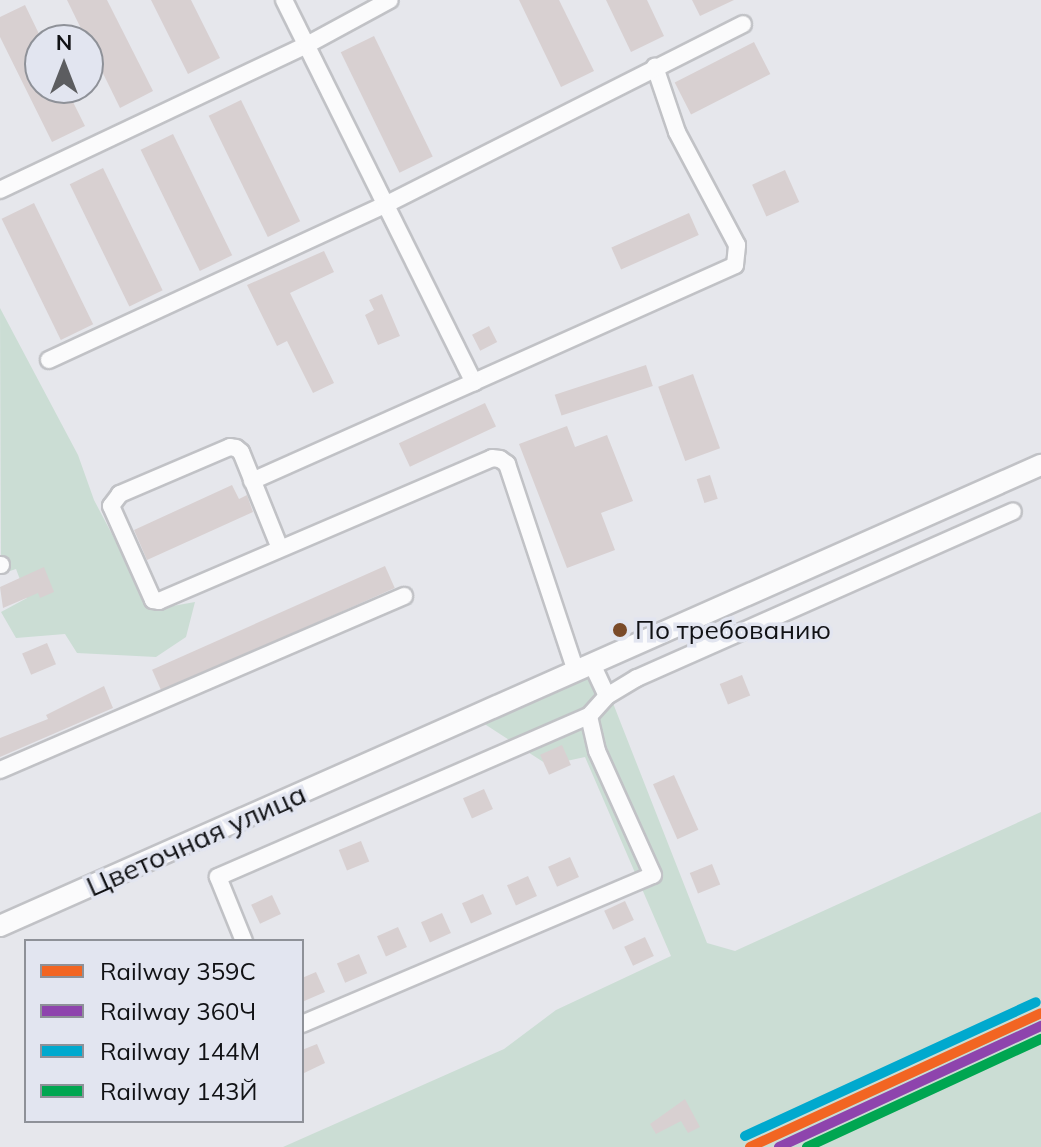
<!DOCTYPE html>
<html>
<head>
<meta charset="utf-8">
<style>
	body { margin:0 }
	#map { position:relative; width:1041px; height:1147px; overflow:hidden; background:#e6e7ec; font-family:Mulish,sans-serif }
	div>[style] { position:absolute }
	.green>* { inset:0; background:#cbddd4 }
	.building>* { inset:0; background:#d8d0d1; transform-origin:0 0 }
	.roads { filter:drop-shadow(2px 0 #c1c2c6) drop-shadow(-2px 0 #c1c2c6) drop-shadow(0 2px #c1c2c6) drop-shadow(0 -2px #c1c2c6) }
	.minor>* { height:16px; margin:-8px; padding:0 8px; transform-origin:8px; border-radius:8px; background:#fbfbfc }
	.major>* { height:20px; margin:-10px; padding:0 10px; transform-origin:10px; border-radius:10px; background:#fbfbfc }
	.rail-1>* { height:10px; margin:-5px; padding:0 5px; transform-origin:5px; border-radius:5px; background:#f26522 }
	.rail-2>* { height:10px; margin:-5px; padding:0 5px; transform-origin:5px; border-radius:5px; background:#8e44ad }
	.rail-3>* { height:10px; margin:-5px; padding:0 5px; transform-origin:5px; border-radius:5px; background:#00a9ce }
	.rail-4>* { height:10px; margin:-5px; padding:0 5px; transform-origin:5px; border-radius:5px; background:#00a651 }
	.dots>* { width:22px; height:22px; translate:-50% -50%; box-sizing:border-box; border:4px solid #e2e5f0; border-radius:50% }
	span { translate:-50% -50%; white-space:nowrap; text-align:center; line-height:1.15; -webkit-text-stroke:7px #e2e5f0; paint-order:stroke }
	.bus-label { font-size:26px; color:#111215 }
	.left { translate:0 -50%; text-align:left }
	.street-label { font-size:28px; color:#111215 }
	.legend { position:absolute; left:24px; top:939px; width:280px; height:184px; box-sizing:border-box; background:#e2e5f0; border:2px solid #8e9198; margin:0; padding:10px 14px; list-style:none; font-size:24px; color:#111215 }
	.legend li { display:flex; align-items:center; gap:16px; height:40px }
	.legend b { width:40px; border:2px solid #8e9198 }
	.north { position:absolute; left:24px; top:24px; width:80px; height:80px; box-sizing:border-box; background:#e2e5f0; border:2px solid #8e9198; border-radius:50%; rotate:0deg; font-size:22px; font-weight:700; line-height:32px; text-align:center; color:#111215 }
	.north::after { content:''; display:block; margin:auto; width:28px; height:36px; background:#5c5d60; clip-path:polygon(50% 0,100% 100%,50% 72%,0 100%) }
</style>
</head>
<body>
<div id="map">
	<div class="green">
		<i style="clip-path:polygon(0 308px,78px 455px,94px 500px,143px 593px,156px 609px,195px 602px,186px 637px,156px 657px,77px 653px,65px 634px,16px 638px,1px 612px,27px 598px,16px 569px,1px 574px)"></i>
		<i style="clip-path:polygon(600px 670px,707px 943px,735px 951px,1041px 812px,1041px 1147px,283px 1147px,504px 1049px,556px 1010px,671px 956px,585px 757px,548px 765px,483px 723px)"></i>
	</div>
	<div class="building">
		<i style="clip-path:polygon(67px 0,107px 0,153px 91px,120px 108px)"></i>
		<i style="clip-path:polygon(151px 0,191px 0,220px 58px,188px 74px)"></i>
		<i style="clip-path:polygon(519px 0,559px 0,594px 71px,561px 87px)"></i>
		<i style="clip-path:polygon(606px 0,647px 0,664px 36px,631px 52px)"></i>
		<i style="clip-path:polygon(692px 0,734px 0,700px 16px)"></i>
		<i style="clip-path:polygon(25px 5px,40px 36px,40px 88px,66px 88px,85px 126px,52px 142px,0 37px,0 17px)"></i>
		<i style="left:374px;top:36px;width:134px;height:37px;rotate:64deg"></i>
		<i style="left:754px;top:42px;width:36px;height:89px;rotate:63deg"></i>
		<i style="left:241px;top:100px;width:135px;height:36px;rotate:64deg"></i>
		<i style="left:173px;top:134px;width:135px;height:36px;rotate:64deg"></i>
		<i style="left:103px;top:168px;width:136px;height:37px;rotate:64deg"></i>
		<i style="left:785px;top:170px;width:35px;height:36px;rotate:66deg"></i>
		<i style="left:34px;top:203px;width:135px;height:36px;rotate:64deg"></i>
		<i style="left:689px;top:213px;width:24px;height:85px;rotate:66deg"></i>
		<i style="clip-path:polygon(324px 251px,334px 272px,290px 293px,334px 383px,313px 393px,287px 341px,277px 346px,247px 285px)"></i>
		<i style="clip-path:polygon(382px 294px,400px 336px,378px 345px,365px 315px,374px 310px,369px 300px)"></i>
		<i style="left:489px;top:326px;width:18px;height:19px;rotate:63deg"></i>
		<i style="left:646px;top:365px;width:22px;height:96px;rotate:72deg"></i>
		<i style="left:693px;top:374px;width:79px;height:37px;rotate:70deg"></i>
		<i style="left:485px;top:403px;width:26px;height:95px;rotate:65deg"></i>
		<i style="clip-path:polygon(567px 426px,575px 447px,607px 435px,633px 501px,601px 513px,615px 550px,567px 568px,519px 444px)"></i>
		<i style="left:710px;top:475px;width:25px;height:14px;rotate:72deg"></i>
		<i style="clip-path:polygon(232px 485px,239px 499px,247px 495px,253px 512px,147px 560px,134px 530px)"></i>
		<i style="left:385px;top:566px;width:24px;height:255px;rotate:66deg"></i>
		<i style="clip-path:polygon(44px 567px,54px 592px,40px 598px,38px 593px,3px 608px,0 587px)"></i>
		<i style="left:47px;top:643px;width:23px;height:27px;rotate:67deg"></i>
		<i style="left:742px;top:675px;width:22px;height:24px;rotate:68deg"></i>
		<i style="clip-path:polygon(104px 686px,113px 708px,0 757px,0 738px,48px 719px,46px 715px)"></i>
		<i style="left:562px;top:745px;width:22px;height:24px;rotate:66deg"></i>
		<i style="left:674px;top:775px;width:60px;height:23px;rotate:66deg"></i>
		<i style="left:484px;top:789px;width:22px;height:23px;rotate:66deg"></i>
		<i style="left:361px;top:841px;width:22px;height:24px;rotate:68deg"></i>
		<i style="left:570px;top:857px;width:22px;height:24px;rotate:66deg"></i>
		<i style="left:712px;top:864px;width:22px;height:24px;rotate:68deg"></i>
		<i style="left:528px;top:876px;width:22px;height:23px;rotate:66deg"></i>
		<i style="left:483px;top:894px;width:22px;height:23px;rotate:66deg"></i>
		<i style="left:272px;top:895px;width:21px;height:23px;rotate:65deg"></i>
		<i style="left:625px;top:901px;width:21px;height:23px;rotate:65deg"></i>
		<i style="left:442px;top:913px;width:22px;height:23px;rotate:66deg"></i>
		<i style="left:398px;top:927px;width:22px;height:23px;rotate:66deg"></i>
		<i style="left:645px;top:937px;width:21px;height:23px;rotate:65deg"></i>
		<i style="left:359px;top:954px;width:21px;height:24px;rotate:67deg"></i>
		<i style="clip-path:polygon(316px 972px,325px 992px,302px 1002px,302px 978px)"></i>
		<i style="clip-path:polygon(317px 1044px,325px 1063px,302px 1074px,302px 1050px)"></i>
		<i style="clip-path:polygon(685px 1099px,700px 1127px,688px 1133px,681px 1121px,656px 1134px,650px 1124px)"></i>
	</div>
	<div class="roads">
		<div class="minor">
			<i style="left:284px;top:0;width:427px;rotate:63.6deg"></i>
			<i style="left:474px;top:382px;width:286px;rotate:-24.1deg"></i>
			<i style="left:735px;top:265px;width:20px;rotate:-84deg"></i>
			<i style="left:737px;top:245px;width:128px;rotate:-118deg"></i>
			<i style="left:677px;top:132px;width:69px;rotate:-108.7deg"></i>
			<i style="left:0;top:190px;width:340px;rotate:-25.3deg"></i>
			<i style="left:307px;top:45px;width:94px;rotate:-28.5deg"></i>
			<i style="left:49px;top:360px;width:370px;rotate:-24.8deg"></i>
			<i style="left:385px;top:205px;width:401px;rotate:-26.8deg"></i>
			<i style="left:252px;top:481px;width:243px;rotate:-24deg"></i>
			<i style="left:279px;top:546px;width:101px;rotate:-112deg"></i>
			<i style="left:241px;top:452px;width:6px;rotate:-141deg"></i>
			<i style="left:236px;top:448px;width:6px;rotate:-171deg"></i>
			<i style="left:230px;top:447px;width:120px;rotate:156.9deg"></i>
			<i style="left:120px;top:494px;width:15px;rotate:127deg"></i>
			<i style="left:111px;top:506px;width:103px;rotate:65.9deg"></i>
			<i style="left:153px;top:600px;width:6px;rotate:9deg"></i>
			<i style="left:159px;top:601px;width:362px;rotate:-23.2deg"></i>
			<i style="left:492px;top:458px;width:8px;rotate:7deg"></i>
			<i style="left:500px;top:459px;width:9px;rotate:36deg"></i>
			<i style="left:507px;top:464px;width:218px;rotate:71.6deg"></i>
			<i style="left:0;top:565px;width:1px"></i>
			<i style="left:592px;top:664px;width:35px;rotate:65deg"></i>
			<i style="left:0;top:770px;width:440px;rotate:-23.3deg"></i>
			<i style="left:244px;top:941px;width:69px;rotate:-112.1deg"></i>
			<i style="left:218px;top:877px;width:404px;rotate:-23.5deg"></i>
			<i style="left:589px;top:716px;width:27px;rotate:-48deg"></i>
			<i style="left:607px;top:696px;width:35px;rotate:-31deg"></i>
			<i style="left:637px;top:678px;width:411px;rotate:-23.9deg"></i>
			<i style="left:302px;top:1024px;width:381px;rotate:-23deg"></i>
			<i style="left:653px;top:875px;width:136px;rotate:-114.3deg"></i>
			<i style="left:597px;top:751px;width:36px;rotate:-103deg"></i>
		</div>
		<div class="major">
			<i style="left:0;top:926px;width:1139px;rotate:-23.89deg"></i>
		</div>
	</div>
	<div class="rail-1">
		<i style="left:750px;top:1147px;width:320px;rotate:-24.7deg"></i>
	</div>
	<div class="rail-2">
		<i style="left:779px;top:1147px;width:289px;rotate:-24.8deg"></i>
	</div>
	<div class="rail-3">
		<i style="left:745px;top:1136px;width:320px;rotate:-24.7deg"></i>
	</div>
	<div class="rail-4">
		<i style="left:807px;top:1147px;width:258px;rotate:-24.8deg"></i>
	</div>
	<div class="dots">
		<i style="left:620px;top:630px;background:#7a4b2a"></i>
	</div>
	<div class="bus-label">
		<span class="left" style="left:635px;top:630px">По требованию</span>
	</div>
	<div class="street-label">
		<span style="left:196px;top:840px;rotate:-24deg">Цветочная улица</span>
	</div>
	<ul class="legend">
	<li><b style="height:10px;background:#f26522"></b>Railway 359С</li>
	<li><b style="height:10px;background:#8e44ad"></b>Railway 360Ч</li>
	<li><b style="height:10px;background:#00a9ce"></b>Railway 144М</li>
	<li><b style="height:10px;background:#00a651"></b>Railway 143Й</li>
	</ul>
	<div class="north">N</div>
</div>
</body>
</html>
